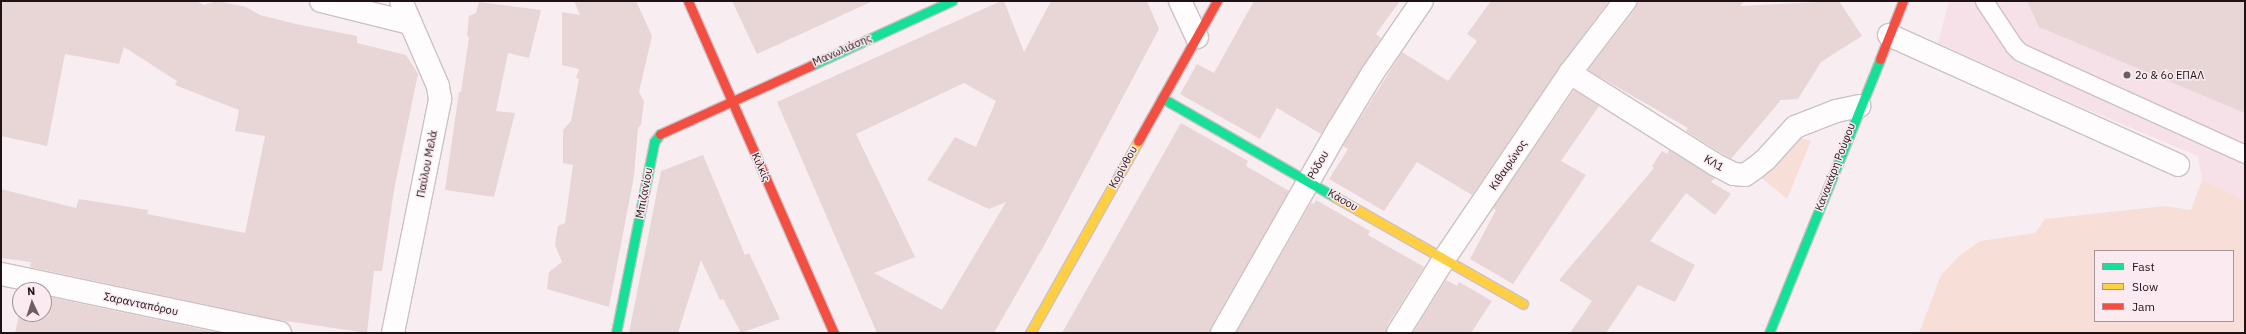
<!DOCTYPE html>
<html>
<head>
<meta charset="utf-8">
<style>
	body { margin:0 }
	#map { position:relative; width:2246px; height:334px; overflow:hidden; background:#f8eef1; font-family:"IBM Plex Sans",sans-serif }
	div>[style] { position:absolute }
	.built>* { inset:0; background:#f5e1e7 }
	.green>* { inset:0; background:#f7dfd8 }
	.building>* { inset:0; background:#e8d5d5 }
	.roads { filter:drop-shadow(1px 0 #cdc1c4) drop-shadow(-1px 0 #cdc1c4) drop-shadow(0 1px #cdc1c4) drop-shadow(0 -1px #cdc1c4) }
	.lane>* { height:17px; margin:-8.5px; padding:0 8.5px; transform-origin:8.5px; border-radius:8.5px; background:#fefcfd }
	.street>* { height:22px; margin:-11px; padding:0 11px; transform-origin:11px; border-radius:11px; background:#fefcfd }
	.fast>* { height:9px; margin:-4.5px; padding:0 4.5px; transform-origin:4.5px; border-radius:4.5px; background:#16e098 }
	.slow>* { height:9px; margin:-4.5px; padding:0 4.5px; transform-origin:4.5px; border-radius:4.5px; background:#ffcf43 }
	.jam>* { height:9px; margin:-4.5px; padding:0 4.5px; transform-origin:4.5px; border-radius:4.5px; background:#f24e42 }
	.dots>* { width:11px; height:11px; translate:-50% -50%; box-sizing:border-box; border:2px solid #fbebf0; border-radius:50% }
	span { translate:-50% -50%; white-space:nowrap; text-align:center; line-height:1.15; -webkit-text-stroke:3px #fbebf0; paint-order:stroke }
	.street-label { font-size:11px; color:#1f1216 }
	.poi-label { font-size:11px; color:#1f1216 }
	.left { translate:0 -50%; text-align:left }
	.frame { position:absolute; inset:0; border:2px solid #1f1216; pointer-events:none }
	.legend { position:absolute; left:2094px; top:250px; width:140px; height:72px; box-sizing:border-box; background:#fbebf0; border:1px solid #a39499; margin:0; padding:5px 7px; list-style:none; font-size:12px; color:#1f1216 }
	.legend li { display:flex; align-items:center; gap:8px; height:20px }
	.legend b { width:20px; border:1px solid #a39499 }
	.north { position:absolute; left:12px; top:282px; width:40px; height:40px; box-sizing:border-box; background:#fbebf0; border:1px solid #a39499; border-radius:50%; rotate:356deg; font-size:11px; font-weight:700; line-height:16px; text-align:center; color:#1f1216 }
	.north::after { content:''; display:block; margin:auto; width:14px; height:18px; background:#6b5f63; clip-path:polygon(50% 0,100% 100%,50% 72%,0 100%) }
</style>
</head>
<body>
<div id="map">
	<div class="built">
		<i style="clip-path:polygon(1949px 1px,2245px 1px,2245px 200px,2202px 180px,2198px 156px,2079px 106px,1938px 43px)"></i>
	</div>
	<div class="green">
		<i style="clip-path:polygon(1799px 137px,1811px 141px,1787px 199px,1758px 175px)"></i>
		<i style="clip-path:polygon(evenodd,2202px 180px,2245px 200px,2245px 333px,1919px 333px,1941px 275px,1959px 256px,1980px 241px,2035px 233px,2045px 219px,2165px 206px,2191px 210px,2202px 180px,2095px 251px,2233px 251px,2233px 321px,2095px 321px,2095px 251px)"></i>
	</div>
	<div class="building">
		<i style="clip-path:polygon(1px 1px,196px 1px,204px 5px,217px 1px,246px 7px,260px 15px,296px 24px,357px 36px,357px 43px,406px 55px,418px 74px,394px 190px,382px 271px,374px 271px,367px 333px,273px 319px,30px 267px,31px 262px,1px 258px,1px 189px,76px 208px,79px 199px,148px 210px,147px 214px,245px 233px,265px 136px,235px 131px,239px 110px,175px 85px,177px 81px,124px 47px,119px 64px,65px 54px,47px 146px,1px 136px)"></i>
		<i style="clip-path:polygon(574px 1px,636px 1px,652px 36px,639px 92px,644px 101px,641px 125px,638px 128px,634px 176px,609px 307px,547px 289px,549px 272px,562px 262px,555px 245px,558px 226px,565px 223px,573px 165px,563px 163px,563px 130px,571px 121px,579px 79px,576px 78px,579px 69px,562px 65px,562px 12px,580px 15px)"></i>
		<i style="clip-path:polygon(732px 1px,873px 1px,757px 54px)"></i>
		<i style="clip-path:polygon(evenodd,1001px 1px,1004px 1px,1024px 52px,1051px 1px,1147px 1px,1159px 29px,1046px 242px,994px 333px,877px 333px,777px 102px,1001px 1px,964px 83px,996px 101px,976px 147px,955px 137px,927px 180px,989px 209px,1006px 202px,942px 310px,874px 273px,915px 257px,856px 134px,964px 83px)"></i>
		<i style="clip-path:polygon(1254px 1px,1400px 1px,1376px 34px,1381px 38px,1321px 134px,1277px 108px,1260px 139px,1180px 94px,1197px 64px,1214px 73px)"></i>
		<i style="clip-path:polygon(1491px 1px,1609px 1px,1560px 66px,1472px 195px,1417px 162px,1384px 211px,1329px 179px,1348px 149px,1343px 146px,1349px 136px,1402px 52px,1448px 81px,1477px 41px,1467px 34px)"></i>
		<i style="clip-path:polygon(1637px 1px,1745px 1px,1740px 6px,1839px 1px,1862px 36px,1821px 62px,1798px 99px,1781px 100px,1731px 159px,1686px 131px,1688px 128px,1588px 70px,1635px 9px)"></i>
		<i style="clip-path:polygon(2027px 1px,2245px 1px,2245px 113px,2039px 27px)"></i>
		<i style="clip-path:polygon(479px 2px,541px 10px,529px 58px,508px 53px,496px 111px,515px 113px,494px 197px,445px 190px,459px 92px,461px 92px,469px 38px,467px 35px,469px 16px,476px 13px)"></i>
		<i style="clip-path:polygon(1574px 90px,1599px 106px,1561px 161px,1586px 175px,1513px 284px,1470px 259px,1496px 210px,1493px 208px)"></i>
		<i style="clip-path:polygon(1181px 123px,1248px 161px,1246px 166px,1289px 191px,1211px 327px,1210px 333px,1062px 333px)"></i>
		<i style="clip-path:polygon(1669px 150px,1715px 178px,1711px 182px,1731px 194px,1715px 215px,1686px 193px,1650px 241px,1695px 265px,1675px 302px,1638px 285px,1606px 333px,1570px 333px,1592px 301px,1559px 280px,1654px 168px,1652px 166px,1662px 151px,1667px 154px)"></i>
		<i style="clip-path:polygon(703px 155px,745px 255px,749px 253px,780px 319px,741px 333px,723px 299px,720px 300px,701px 260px,678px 333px,629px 333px,661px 171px)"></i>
		<i style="clip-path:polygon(1316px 200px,1370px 231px,1368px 235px,1424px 267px,1387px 326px,1386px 333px,1236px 333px,1311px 203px,1314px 204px)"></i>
		<i style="clip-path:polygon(1446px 280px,1457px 286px,1459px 282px,1492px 301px,1471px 333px,1413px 333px)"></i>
		<i style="clip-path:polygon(44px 296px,220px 333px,15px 333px,20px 311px,20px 314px,44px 314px)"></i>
	</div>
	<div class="roads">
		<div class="lane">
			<i style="left:1984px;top:1px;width:54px;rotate:56.3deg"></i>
			<i style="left:2014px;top:46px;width:8px;rotate:45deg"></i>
			<i style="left:2020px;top:52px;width:247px;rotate:24.4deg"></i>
		</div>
		<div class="street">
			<i style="left:321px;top:1px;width:92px;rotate:13.9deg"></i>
			<i style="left:1180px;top:1px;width:40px;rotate:65deg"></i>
			<i style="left:1889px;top:35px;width:317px;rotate:24.2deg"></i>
			<i style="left:1570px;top:73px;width:173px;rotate:32.2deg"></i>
			<i style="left:1716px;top:165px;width:20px;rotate:27deg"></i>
			<i style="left:1734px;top:174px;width:11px;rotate:5deg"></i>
			<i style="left:1745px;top:175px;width:12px;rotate:-35deg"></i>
			<i style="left:1755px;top:168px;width:14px;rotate:-39deg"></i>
			<i style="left:1766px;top:159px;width:43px;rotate:-47.8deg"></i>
			<i style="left:1795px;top:127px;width:44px;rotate:-21.3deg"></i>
			<i style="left:1836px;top:111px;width:24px;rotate:-12deg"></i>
			<i style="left:1px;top:274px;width:285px;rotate:11.9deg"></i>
			<i style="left:393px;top:333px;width:239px;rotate:-78.6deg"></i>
			<i style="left:440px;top:99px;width:13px;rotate:-99deg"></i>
			<i style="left:438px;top:86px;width:93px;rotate:-113.5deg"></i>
			<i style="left:1222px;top:333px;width:234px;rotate:-60.3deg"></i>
			<i style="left:1338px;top:130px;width:66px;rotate:-58.7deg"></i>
			<i style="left:1372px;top:74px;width:88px;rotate:-55.6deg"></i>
			<i style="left:1398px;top:333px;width:87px;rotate:-58.1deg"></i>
			<i style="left:1444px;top:259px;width:225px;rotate:-55.9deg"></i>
			<i style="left:1570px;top:73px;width:91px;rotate:-52.6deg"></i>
		</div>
		<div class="fast">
			<i style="left:812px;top:65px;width:154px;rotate:-24.6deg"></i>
			<i style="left:1162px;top:98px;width:199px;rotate:29.8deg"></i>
			<i style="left:616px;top:333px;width:195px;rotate:-78.7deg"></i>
			<i style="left:654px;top:142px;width:10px;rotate:-53deg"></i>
			<i style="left:1769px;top:333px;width:296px;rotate:-67.9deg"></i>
		</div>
		<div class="slow">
			<i style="left:1335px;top:197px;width:216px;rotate:29.6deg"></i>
			<i style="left:1030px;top:333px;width:220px;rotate:-60.6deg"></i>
		</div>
		<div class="jam">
			<i style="left:688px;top:1px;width:363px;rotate:66.3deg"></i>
			<i style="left:1880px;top:59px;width:62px;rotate:-68.4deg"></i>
			<i style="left:660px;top:134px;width:167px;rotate:-24.4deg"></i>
			<i style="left:1138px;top:141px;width:161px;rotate:-60.6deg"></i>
		</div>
	</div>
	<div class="dots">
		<i style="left:2127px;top:75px;background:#6b5f63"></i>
	</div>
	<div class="street-label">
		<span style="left:842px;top:50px;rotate:-24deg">Μανωλιάσης</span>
		<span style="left:1714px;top:163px;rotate:30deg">ΚΛ1</span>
		<span style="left:427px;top:164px;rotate:-79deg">Παύλου Μελά</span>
		<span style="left:1318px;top:165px;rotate:-60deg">Ρόδου</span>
		<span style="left:1508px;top:165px;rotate:-56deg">Κιθαιρώνος</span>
		<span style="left:761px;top:167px;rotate:66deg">Κιλκίς</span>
		<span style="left:1123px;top:167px;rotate:-61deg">Κορίνθου</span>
		<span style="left:1835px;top:167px;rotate:-69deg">Κανακάρη Ρούφου</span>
		<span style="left:644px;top:193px;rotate:-79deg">Μπιζανίου</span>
		<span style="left:1343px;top:200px;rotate:30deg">Κάσου</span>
		<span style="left:141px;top:304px;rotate:12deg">Σαρανταπόρου</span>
	</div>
	<div class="poi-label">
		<span class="left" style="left:2135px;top:75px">2ο &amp; 6ο ΕΠΑΛ</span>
	</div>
	<div class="frame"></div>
	<ul class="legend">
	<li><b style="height:5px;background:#16e098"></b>Fast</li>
	<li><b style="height:5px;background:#ffcf43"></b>Slow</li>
	<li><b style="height:5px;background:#f24e42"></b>Jam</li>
	</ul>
	<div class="north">N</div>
</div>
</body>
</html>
